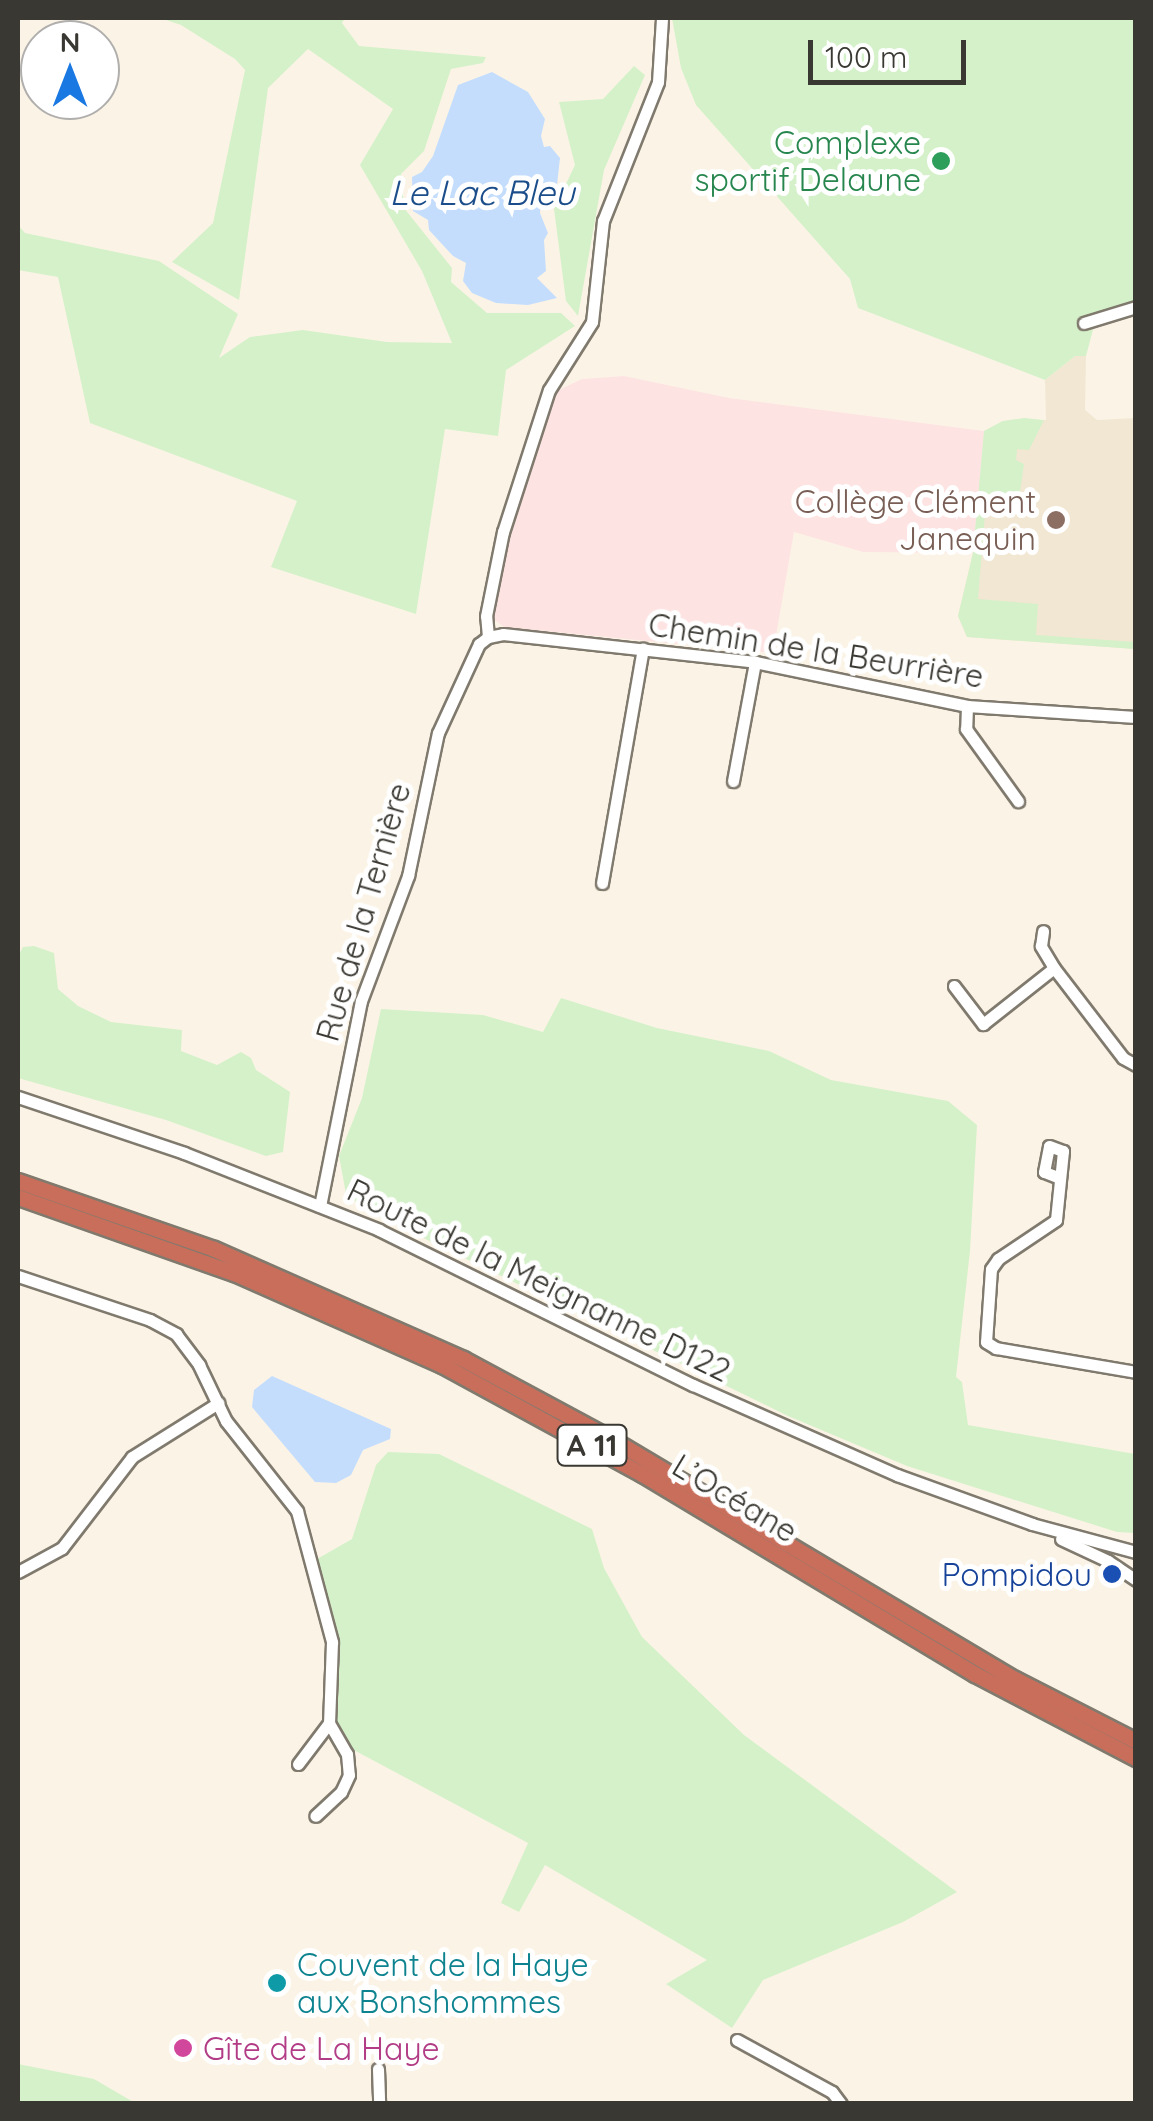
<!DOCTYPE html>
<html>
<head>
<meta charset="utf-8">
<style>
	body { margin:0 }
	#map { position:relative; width:1153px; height:2121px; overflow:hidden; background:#fbf4e6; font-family:Quicksand,sans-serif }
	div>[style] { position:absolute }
	.built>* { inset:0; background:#f1e7d3 }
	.industrial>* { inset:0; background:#fee3e3 }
	.green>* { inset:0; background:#d5f1c9 }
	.water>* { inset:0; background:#c5ddfd }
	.roads { filter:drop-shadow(2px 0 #807a6e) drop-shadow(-2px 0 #807a6e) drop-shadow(0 2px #807a6e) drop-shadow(0 -2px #807a6e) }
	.minor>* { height:11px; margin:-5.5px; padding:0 5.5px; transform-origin:5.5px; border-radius:5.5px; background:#fff }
	.highway>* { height:15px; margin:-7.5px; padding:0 7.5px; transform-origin:7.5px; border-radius:7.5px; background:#c86e5b }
	.dots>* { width:28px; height:28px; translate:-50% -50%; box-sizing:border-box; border:5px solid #fff; border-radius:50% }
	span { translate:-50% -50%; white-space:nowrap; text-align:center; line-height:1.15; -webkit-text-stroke:10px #fff; paint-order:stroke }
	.shield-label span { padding:2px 8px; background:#fff; border:2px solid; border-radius:8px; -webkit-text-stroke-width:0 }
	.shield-label { font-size:30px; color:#3a3832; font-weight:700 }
	.leisure-label { font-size:32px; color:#27864d }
	.right { translate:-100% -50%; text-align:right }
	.education-label { font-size:32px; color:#785e54 }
	.street-label { font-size:32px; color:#3a3832 }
	.transit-label { font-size:32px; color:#164399 }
	.culture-label { font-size:32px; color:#0d838f }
	.left { translate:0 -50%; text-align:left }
	.hotel-label { font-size:32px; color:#b23c85 }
	.water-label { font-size:35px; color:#1a4d89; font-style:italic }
	.frame { position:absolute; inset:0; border:20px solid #3a3832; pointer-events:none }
	.north { position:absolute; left:20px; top:20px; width:100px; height:100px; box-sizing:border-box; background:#fff; border:2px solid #b0afad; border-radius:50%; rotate:0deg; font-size:28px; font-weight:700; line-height:40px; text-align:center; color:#3a3832 }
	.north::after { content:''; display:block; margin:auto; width:35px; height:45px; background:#1978e1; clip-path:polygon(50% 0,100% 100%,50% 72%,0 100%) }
	.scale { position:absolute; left:808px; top:40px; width:158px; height:45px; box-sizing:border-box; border:5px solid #3a3832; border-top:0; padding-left:12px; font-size:30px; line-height:35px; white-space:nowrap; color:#3a3832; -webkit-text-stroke:8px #fff; paint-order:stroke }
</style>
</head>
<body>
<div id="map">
	<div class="built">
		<i style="clip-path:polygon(1075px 356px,1086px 356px,1085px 410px,1097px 420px,1135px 418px,1135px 649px,967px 637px,958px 616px,973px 553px,984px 431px,1003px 421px,1046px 420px,1045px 380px)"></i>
	</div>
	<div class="industrial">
		<i style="clip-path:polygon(624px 376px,729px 398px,984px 431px,973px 553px,863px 552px,794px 532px,773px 653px,504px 627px,491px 617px,510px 530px,553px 398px,559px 390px,582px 379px)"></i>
	</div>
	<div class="green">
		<i style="clip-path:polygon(160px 18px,345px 18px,342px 23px,359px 46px,486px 57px,483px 63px,451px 69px,424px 151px,401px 174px,404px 208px,452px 268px,451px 282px,487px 313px,561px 313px,575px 326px,506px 370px,498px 436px,445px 429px,416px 614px,271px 567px,297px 501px,90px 423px,58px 277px,18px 270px,18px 225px,25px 233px,159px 261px,238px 314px,219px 358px,250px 337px,303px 330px,387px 342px,452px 343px,422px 271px,360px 165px,393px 109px,308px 49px,268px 88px,239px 300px,172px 262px,213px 223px,245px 70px,235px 59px,181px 25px)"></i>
		<i style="clip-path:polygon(672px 18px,1135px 18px,1135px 309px,1094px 326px,1086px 356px,1075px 356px,1045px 380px,858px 308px,850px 279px,696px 105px,681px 68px)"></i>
		<i style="clip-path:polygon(634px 66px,645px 75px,604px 170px,578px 316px,566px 301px,554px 209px,575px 165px,559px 102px,603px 99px)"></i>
		<i style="clip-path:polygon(1024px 418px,1044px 420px,1029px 450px,1017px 449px,1016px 460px,1024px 464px,1017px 513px,985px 514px,978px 599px,1038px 604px,1036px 635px,1135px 642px,1135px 649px,967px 637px,958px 616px,973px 553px,984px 431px,1003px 421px)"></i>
		<i style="clip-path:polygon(34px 946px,54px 953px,58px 989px,78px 1006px,111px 1022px,182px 1030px,181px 1051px,217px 1065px,241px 1052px,251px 1058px,256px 1070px,290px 1092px,283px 1152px,266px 1156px,166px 1120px,18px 1078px,18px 956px,23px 947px)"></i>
		<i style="clip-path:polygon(561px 998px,657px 1028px,769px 1051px,831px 1080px,948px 1101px,977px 1125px,970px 1251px,956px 1377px,962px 1382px,968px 1425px,1135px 1454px,1135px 1533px,1117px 1532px,907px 1466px,788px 1416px,366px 1210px,346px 1194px,339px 1156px,362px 1098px,381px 1009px,483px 1015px,543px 1032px)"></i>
		<i style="clip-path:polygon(388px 1452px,439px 1454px,592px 1529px,604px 1568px,642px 1637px,744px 1735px,957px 1892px,903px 1922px,763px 1980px,732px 2028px,666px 1984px,707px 1960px,545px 1865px,519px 1912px,501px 1903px,528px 1843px,350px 1748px,329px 1723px,332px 1642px,317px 1559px,352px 1539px,376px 1465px)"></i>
		<i style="clip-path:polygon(18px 2064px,94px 2079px,135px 2103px,18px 2103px)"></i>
	</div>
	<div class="water">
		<i style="clip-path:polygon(492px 72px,528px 92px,545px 119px,541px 136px,544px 147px,550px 146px,560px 158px,557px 185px,541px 196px,540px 213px,548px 233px,544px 240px,546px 271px,537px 278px,557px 298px,528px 305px,496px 303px,472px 293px,463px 281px,466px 263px,453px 256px,429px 230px,428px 220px,413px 211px,412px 177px,422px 172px,433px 156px,458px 85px)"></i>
		<i style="clip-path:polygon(272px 1376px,391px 1429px,390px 1439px,363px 1450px,351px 1475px,336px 1483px,315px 1482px,252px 1407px,254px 1390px)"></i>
	</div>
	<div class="roads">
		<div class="minor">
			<i style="left:1084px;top:323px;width:54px;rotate:-17.1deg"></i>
			<i style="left:488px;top:637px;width:15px;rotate:-11deg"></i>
			<i style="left:503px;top:634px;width:254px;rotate:6.3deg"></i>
			<i style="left:755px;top:662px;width:217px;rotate:11.7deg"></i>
			<i style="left:967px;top:706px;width:169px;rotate:3.7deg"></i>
			<i style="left:967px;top:706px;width:23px;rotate:92deg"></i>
			<i style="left:966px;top:729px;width:89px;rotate:54.2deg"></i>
			<i style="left:733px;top:781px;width:121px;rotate:-79.5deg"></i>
			<i style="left:602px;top:883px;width:238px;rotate:-80.1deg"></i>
			<i style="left:1054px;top:968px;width:113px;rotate:52.5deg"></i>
			<i style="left:1123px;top:1058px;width:15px;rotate:28deg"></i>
			<i style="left:954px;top:986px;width:48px;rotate:52.7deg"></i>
			<i style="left:983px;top:1024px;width:90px;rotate:-38.3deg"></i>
			<i style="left:1054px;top:968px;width:26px;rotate:-121deg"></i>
			<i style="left:1041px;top:946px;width:15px;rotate:-82deg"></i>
			<i style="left:18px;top:1097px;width:175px;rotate:18.6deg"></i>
			<i style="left:184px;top:1153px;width:210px;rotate:21.5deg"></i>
			<i style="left:379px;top:1230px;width:350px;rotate:26.3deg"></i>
			<i style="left:693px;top:1385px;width:223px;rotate:23.8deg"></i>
			<i style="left:897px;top:1475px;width:144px;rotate:19.9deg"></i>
			<i style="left:1032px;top:1524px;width:108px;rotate:15.1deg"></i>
			<i style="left:1060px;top:1178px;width:17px;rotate:-159deg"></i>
			<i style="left:1044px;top:1172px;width:26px;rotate:-79deg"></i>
			<i style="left:1049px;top:1146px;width:15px;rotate:20deg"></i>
			<i style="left:1063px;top:1151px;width:69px;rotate:95.8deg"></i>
			<i style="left:1056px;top:1220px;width:70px;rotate:146.1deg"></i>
			<i style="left:998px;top:1259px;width:12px;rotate:125deg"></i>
			<i style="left:991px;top:1269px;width:73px;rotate:93.9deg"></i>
			<i style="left:986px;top:1342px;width:12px;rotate:31deg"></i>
			<i style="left:996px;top:1348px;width:142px;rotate:9.7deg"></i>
			<i style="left:320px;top:1206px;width:209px;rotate:-78.7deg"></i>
			<i style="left:361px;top:1001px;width:134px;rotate:-69.4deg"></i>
			<i style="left:408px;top:876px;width:146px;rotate:-78.2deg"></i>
			<i style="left:438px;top:733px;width:98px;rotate:-65.3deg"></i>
			<i style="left:479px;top:644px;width:11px;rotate:-38deg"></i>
			<i style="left:488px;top:637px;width:21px;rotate:-95deg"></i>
			<i style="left:486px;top:616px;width:86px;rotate:-78.6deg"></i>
			<i style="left:503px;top:532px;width:149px;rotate:-72.1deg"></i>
			<i style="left:549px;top:390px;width:80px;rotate:-57.7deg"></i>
			<i style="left:592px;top:322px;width:102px;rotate:-83.8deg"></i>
			<i style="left:603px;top:221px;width:149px;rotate:-68.4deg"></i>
			<i style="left:658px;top:82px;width:64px;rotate:-86.4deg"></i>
			<i style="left:18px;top:1276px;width:139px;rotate:18.4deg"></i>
			<i style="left:150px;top:1320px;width:30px;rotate:28deg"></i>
			<i style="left:176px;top:1334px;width:39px;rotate:53deg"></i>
			<i style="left:199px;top:1365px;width:62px;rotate:64.3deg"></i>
			<i style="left:226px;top:1421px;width:115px;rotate:51.7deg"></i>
			<i style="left:297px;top:1511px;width:136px;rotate:75deg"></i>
			<i style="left:332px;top:1642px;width:81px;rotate:92.1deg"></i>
			<i style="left:329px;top:1723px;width:36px;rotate:60deg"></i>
			<i style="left:347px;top:1754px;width:21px;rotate:85deg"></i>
			<i style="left:349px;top:1775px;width:19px;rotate:115deg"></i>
			<i style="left:341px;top:1792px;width:35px;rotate:137deg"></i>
			<i style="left:1061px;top:1539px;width:52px;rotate:25.1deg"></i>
			<i style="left:1108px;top:1561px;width:34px;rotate:34deg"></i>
			<i style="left:18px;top:1572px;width:50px;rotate:-28.6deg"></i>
			<i style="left:62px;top:1548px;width:115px;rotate:-52.4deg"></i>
			<i style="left:132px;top:1457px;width:102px;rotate:-32.1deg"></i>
			<i style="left:298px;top:1764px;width:51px;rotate:-52.9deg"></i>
			<i style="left:737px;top:2040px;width:108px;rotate:28.7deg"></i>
			<i style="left:832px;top:2092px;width:15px;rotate:53deg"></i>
			<i style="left:378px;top:2069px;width:35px;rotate:88deg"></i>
		</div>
		<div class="highway">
			<i style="left:18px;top:1181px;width:207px;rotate:19.1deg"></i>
			<i style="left:214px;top:1249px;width:272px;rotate:23.8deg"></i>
			<i style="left:463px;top:1359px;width:167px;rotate:28.3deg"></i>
			<i style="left:610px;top:1438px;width:471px;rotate:30.8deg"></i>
			<i style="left:1015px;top:1679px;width:136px;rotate:27.1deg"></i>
			<i style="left:18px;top:1197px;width:229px;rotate:19.4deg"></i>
			<i style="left:234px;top:1273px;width:227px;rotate:23.9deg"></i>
			<i style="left:442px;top:1365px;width:228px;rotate:28.6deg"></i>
			<i style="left:642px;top:1474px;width:388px;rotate:31deg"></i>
			<i style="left:975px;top:1674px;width:182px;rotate:27.6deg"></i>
		</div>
	</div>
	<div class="dots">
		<i style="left:941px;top:161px;background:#2e9e5b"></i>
		<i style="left:1056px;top:520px;background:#8d6e63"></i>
		<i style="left:1112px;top:1574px;background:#1a4fb4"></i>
		<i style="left:277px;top:1983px;background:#0f9aa8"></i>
		<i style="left:183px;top:2048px;background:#d1479c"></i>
	</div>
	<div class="shield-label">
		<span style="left:592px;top:1445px">A 11</span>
	</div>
	<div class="leisure-label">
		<span class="right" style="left:921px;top:161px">Complexe<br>sportif Delaune</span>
	</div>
	<div class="education-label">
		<span class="right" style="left:1036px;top:520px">Collège Clément<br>Janequin</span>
	</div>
	<div class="street-label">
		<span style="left:816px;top:650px;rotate:9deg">Chemin de la Beurrière</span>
		<span style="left:363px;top:912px;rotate:-74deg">Rue de la Ternière</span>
		<span style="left:539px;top:1280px;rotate:26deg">Route de la Meignanne D122</span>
		<span style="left:735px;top:1498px;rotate:31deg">L’Océane</span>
	</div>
	<div class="transit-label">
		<span class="right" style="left:1092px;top:1574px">Pompidou</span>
	</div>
	<div class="culture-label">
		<span class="left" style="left:297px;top:1983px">Couvent de la Haye<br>aux Bonshommes</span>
	</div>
	<div class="hotel-label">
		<span class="left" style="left:203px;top:2048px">Gîte de La Haye</span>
	</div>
	<div class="water-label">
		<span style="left:482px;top:192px">Le Lac Bleu</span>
	</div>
	<div class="frame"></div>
	<div class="north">N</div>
	<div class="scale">100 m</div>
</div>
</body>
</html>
